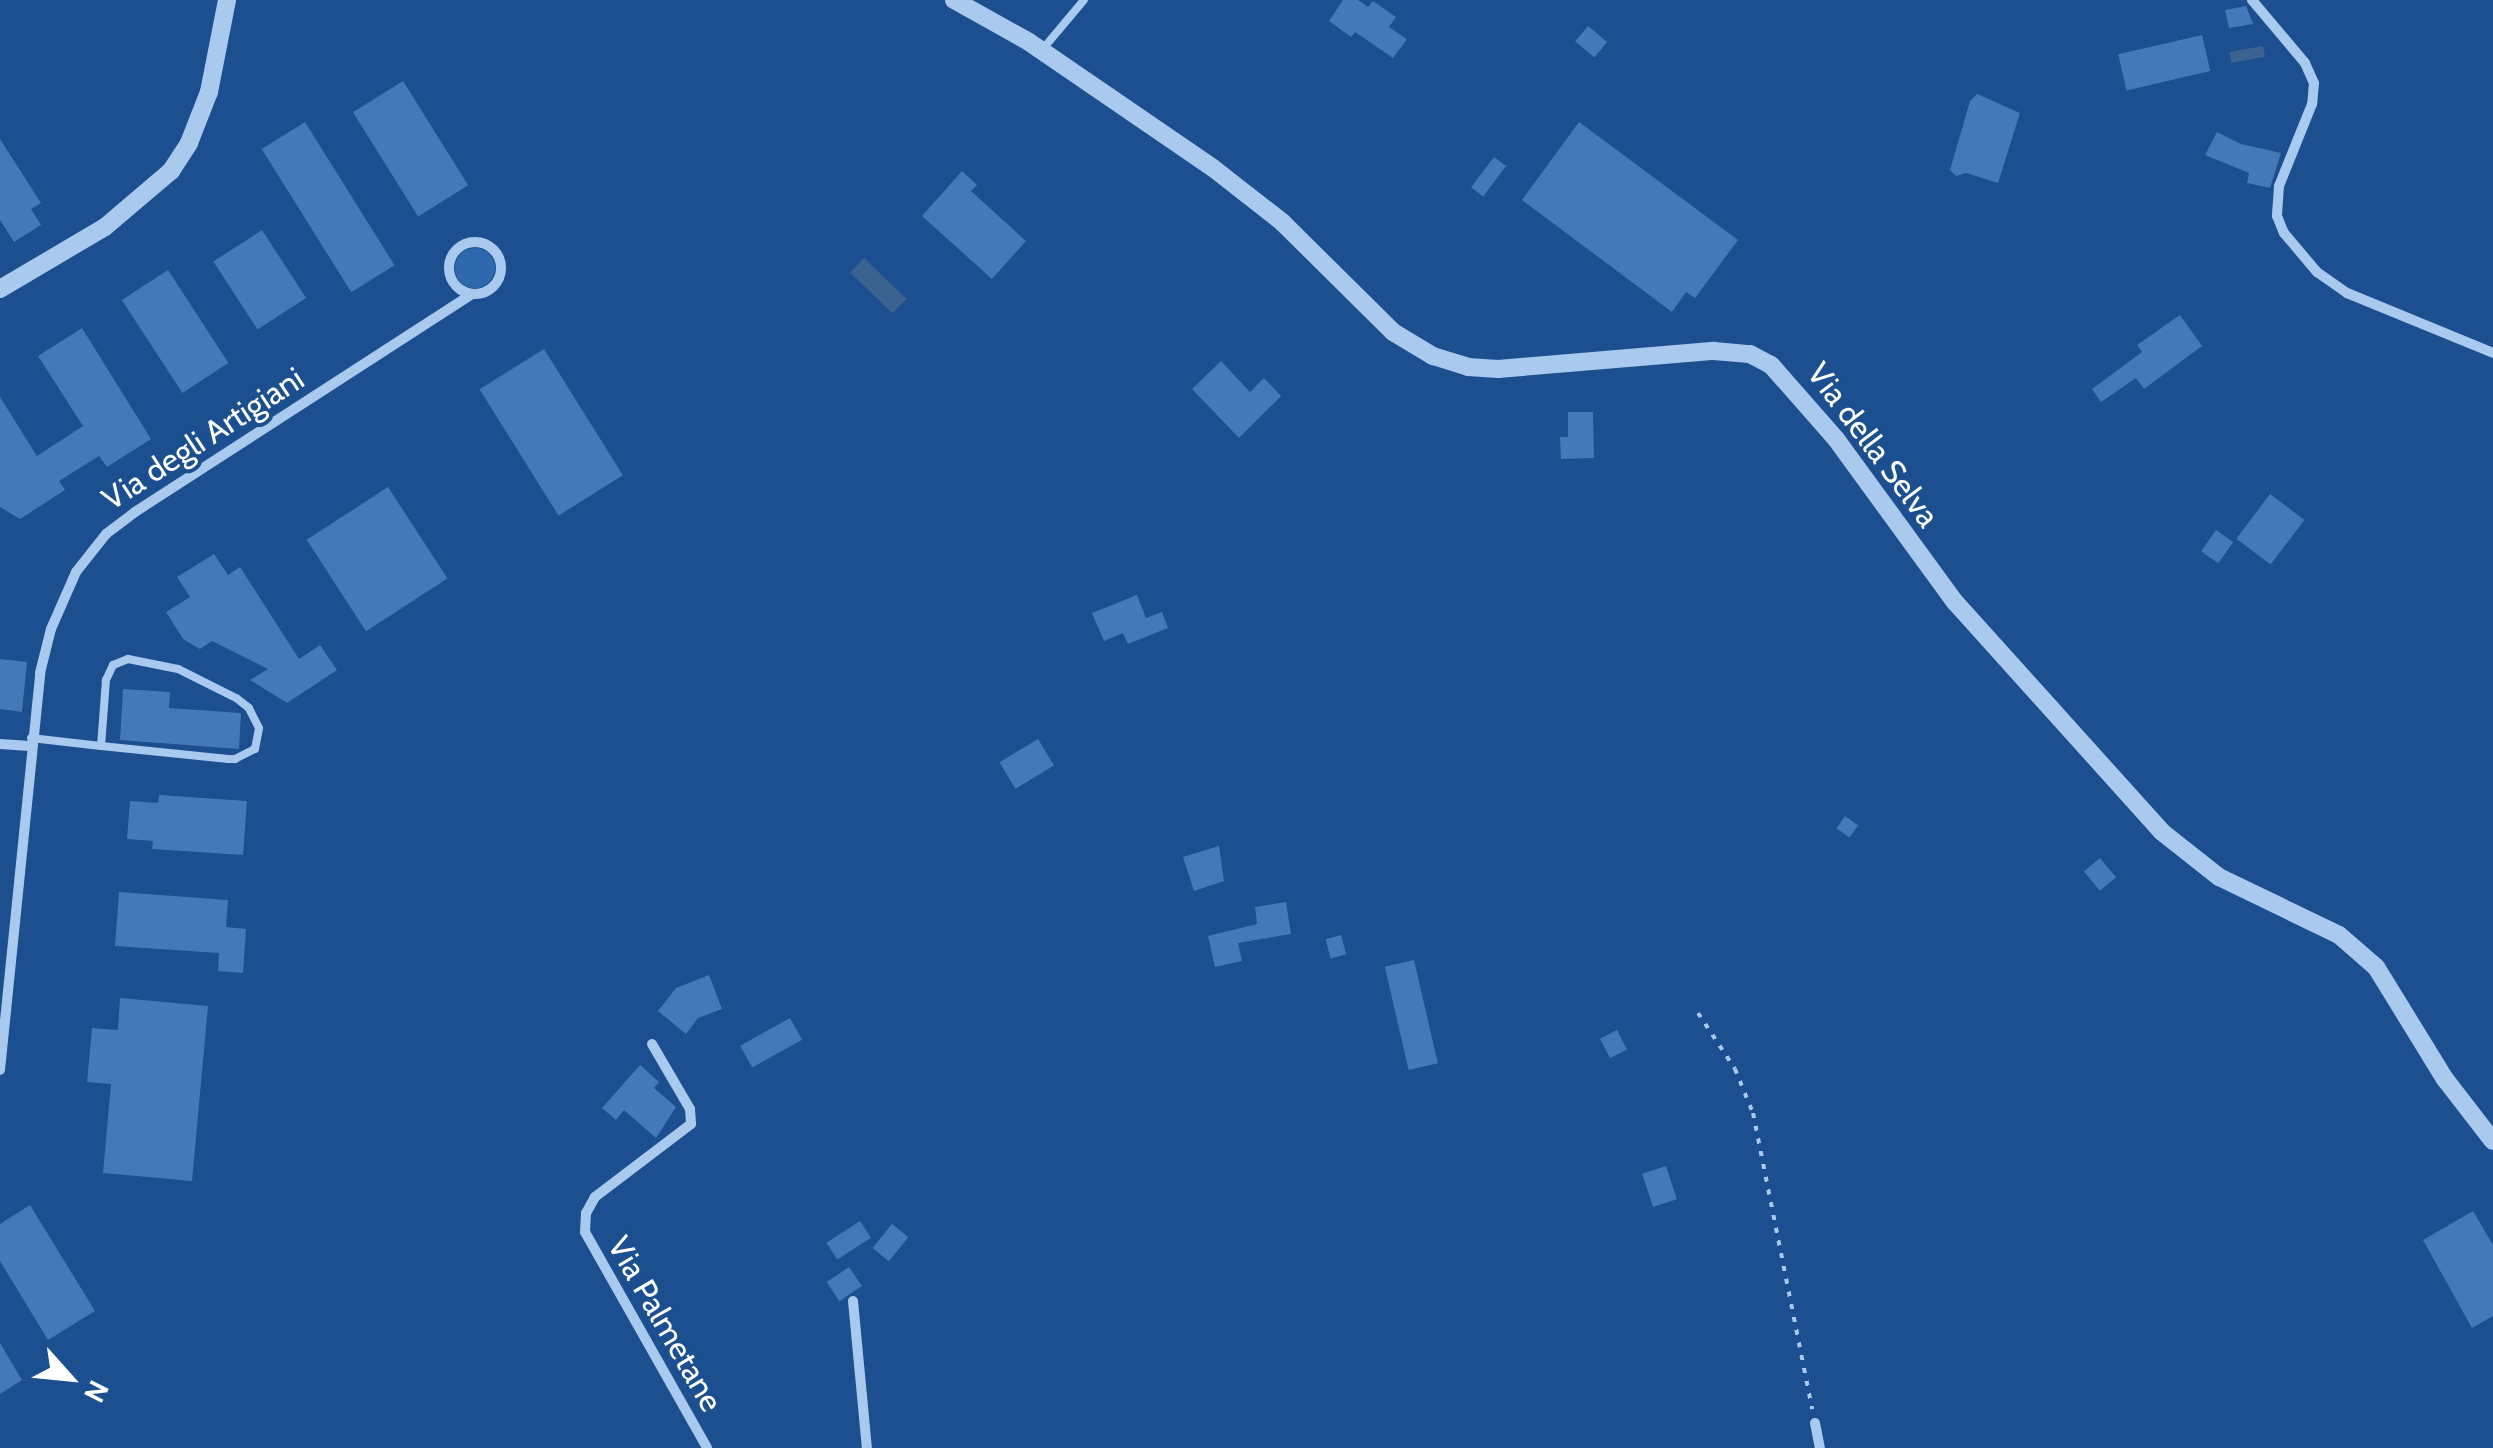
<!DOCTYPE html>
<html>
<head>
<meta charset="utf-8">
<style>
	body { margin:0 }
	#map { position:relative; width:2493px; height:1448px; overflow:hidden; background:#1b4f8f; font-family:Cabin,sans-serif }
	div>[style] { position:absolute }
	.green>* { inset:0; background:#2e69ad }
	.round { border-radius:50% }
	.water>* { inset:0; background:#3c6290; transform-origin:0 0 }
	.building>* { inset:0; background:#4478b7; transform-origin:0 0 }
	.path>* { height:4px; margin-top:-2px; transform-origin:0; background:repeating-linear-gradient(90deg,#a9c9ee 0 5px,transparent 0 13px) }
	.service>* { height:8px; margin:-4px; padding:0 4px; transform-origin:4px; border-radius:4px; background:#a9c9ee }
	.minor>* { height:10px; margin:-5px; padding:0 5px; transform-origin:5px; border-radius:5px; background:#a9c9ee }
	.minor>.ring { margin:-5px; padding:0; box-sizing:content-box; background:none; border:10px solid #a9c9ee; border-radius:50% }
	.tertiary>* { height:18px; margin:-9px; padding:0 9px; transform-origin:9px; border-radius:9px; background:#a9c9ee }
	span { translate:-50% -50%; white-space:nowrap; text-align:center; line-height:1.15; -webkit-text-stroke:8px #1b4f8f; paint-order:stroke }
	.street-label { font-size:32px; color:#fff }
	.north { position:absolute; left:20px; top:1328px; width:100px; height:100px; -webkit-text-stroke:8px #1b4f8f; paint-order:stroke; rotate:117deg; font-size:28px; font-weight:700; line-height:40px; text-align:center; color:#fff }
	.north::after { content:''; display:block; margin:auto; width:35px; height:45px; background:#fff; clip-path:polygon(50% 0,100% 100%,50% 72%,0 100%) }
</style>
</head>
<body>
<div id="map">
	<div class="green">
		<i class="round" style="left:455px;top:248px;width:40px;height:40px"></i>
	</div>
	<div class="water">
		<i style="left:2263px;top:46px;width:11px;height:34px;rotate:80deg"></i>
		<i style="left:864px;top:258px;width:59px;height:20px;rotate:44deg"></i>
	</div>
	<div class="building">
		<i style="clip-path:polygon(1343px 0,1358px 0,1368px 7px,1373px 1px,1396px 17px,1389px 27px,1407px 39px,1393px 58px,1355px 32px,1351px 37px,1329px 21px)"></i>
		<i style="clip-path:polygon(2246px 6px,2253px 24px,2229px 28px,2225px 10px)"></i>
		<i style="left:1588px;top:26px;width:25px;height:20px;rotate:40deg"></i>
		<i style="left:2202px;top:35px;width:37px;height:86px;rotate:77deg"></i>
		<i style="left:403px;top:81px;width:123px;height:59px;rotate:58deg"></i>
		<i style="clip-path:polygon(1977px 94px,2020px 113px,1998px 183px,1966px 173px,1956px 176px,1950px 170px,1970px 101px)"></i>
		<i style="left:305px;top:122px;width:169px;height:51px;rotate:58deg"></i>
		<i style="clip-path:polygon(1579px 122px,1738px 240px,1695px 298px,1686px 292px,1672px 312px,1522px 200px)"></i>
		<i style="clip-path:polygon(2217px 132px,2241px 144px,2281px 153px,2270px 188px,2247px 183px,2249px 173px,2205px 155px)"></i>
		<i style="clip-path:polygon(0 139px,41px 203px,31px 209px,41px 225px,14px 242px,0 220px)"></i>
		<i style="left:1494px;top:157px;width:15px;height:38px;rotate:37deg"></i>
		<i style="clip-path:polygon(962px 171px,977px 185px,971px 191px,1026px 241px,992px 279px,922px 216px)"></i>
		<i style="left:262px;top:230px;width:81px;height:58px;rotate:57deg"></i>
		<i style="left:168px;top:270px;width:111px;height:55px;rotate:57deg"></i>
		<i style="clip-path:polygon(2180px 315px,2202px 346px,2144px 389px,2136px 378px,2101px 402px,2092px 389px,2142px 352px,2137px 345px)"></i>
		<i style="clip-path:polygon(82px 328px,151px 439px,107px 467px,99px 456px,59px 481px,65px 490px,20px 519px,0 507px,0 397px,37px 456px,83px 426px,38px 356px)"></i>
		<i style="left:544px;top:349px;width:149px;height:76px;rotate:58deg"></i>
		<i style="clip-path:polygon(1221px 361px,1250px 392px,1264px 378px,1281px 396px,1239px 438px,1192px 389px)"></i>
		<i style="clip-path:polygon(1568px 412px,1593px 412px,1594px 458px,1561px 459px,1560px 437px,1568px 437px)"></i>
		<i style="left:388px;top:487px;width:109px;height:97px;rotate:57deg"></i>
		<i style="left:2270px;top:494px;width:43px;height:56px;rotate:37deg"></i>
		<i style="left:2216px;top:530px;width:21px;height:26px;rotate:35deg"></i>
		<i style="clip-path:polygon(214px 554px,228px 575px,240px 567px,299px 659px,320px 645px,337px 670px,287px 703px,250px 680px,268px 669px,212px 641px,200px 649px,183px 639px,166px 612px,190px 597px,177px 577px)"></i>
		<i style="clip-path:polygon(1137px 595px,1146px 618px,1162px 612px,1168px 628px,1128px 644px,1123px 633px,1104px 641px,1092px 613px)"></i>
		<i style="clip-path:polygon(0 659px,27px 662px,22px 712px,0 709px)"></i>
		<i style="clip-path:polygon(123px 689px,170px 692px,169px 708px,241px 713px,239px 749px,120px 740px)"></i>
		<i style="left:1038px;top:739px;width:31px;height:45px;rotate:59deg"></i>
		<i style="clip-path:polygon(159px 795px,247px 801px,243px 855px,152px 849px,153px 841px,127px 839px,130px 801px,158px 803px)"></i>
		<i style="left:1845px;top:816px;width:16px;height:15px;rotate:35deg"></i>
		<i style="clip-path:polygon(1219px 846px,1224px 881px,1194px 891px,1183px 857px)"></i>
		<i style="left:2100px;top:858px;width:25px;height:21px;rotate:50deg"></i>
		<i style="clip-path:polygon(119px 892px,228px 900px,226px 927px,246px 929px,243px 973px,218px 971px,219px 953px,115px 946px)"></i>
		<i style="clip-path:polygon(1286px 902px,1291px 934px,1238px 943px,1242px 961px,1215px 967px,1208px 936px,1257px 924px,1255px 907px)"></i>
		<i style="left:1341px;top:935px;width:20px;height:16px;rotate:75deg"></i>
		<i style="left:1414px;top:960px;width:106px;height:30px;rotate:77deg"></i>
		<i style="clip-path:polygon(709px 975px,722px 1009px,698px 1018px,686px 1034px,658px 1011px,676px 988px)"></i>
		<i style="clip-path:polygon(120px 998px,208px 1006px,192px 1181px,103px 1173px,111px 1084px,87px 1082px,92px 1028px,118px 1030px)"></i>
		<i style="left:790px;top:1018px;width:25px;height:57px;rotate:61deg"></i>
		<i style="left:1617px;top:1030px;width:22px;height:19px;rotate:63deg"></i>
		<i style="clip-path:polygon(640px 1065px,659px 1082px,654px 1088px,676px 1107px,656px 1138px,624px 1110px,616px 1120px,602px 1108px)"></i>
		<i style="left:1666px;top:1166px;width:35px;height:25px;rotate:72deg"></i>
		<i style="clip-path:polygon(30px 1205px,95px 1311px,48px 1340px,0 1261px,0 1224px)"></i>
		<i style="clip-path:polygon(2473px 1211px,2493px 1245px,2493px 1316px,2472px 1328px,2423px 1240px)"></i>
		<i style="left:860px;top:1221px;width:20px;height:40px;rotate:57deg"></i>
		<i style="left:892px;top:1224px;width:21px;height:31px;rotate:39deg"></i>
		<i style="left:849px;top:1267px;width:23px;height:27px;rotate:56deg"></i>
		<i style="clip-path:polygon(0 1343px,22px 1380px,0 1394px)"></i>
	</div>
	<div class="path">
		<i style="left:1698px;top:1013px;width:67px;rotate:56.5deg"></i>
		<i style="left:1735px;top:1069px;width:48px;rotate:67.8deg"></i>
		<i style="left:1753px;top:1113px;width:302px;rotate:78.7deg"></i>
	</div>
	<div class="service">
		<i style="left:1042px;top:50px;width:65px;rotate:-50deg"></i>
		<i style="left:31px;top:738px;width:70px;rotate:6.5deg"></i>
		<i style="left:101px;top:746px;width:128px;rotate:5.8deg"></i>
		<i style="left:228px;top:759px;width:7px"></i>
		<i style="left:235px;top:759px;width:22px;rotate:-27deg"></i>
		<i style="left:255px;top:749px;width:21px;rotate:-79deg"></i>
		<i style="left:259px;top:728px;width:22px;rotate:-117deg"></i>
		<i style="left:249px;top:708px;width:16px;rotate:-142deg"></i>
		<i style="left:236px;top:698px;width:65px;rotate:-153.4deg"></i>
		<i style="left:178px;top:669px;width:51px;rotate:-168.7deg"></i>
		<i style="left:128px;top:659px;width:16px;rotate:158deg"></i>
		<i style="left:113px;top:665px;width:17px;rotate:115deg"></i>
		<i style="left:106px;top:680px;width:66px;rotate:94.3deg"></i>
	</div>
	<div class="minor">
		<i style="left:2252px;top:0;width:82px;rotate:49.9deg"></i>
		<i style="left:2305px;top:63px;width:22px;rotate:66deg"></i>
		<i style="left:2314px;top:83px;width:21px;rotate:95deg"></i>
		<i style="left:2312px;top:104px;width:88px;rotate:111.9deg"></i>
		<i style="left:2279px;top:186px;width:30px;rotate:94deg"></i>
		<i style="left:2277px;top:216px;width:18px;rotate:68deg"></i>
		<i style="left:2284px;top:233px;width:51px;rotate:49.8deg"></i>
		<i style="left:2317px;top:272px;width:37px;rotate:35deg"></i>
		<i style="left:2347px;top:293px;width:158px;rotate:22.3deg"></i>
		<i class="ring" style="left:449px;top:242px;width:42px;height:42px"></i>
		<i style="left:0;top:744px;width:30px;rotate:4deg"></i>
		<i style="left:652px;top:1044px;width:75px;rotate:59.7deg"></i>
		<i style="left:690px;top:1109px;width:15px;rotate:86deg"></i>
		<i style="left:691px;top:1124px;width:121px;rotate:142.8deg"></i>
		<i style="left:595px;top:1197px;width:18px;rotate:119deg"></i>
		<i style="left:586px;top:1213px;width:19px;rotate:93deg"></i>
		<i style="left:585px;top:1232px;width:248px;rotate:60.5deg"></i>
		<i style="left:0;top:1070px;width:399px;rotate:-84.2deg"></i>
		<i style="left:40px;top:673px;width:45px;rotate:-76deg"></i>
		<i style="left:51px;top:629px;width:62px;rotate:-66.3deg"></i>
		<i style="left:76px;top:572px;width:48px;rotate:-51.7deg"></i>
		<i style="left:106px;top:534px;width:36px;rotate:-37deg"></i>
		<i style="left:135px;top:512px;width:401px;rotate:-32.9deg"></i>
		<i style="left:853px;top:1301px;width:148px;rotate:84.6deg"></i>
		<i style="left:1815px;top:1423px;width:25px;rotate:79deg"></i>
	</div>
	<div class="tertiary">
		<i style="left:954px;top:0;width:86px;rotate:29.2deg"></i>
		<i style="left:1029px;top:42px;width:223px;rotate:34.4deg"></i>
		<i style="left:1213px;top:168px;width:88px;rotate:38deg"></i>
		<i style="left:1282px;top:222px;width:156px;rotate:44.7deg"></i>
		<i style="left:1393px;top:332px;width:47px;rotate:31deg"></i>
		<i style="left:1433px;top:356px;width:37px;rotate:17deg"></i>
		<i style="left:1468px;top:367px;width:30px;rotate:4deg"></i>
		<i style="left:1498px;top:369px;width:217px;rotate:-4.8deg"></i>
		<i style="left:1714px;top:351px;width:36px;rotate:5deg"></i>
		<i style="left:1750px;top:354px;width:24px;rotate:28deg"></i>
		<i style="left:1771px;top:365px;width:98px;rotate:48.7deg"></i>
		<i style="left:1836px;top:439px;width:202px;rotate:53.9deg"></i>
		<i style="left:1955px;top:602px;width:309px;rotate:48deg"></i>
		<i style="left:2162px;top:832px;width:73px;rotate:38.3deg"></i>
		<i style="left:2219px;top:877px;width:133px;rotate:25.8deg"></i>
		<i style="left:2339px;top:935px;width:49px;rotate:40.9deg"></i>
		<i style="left:2376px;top:967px;width:132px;rotate:58.4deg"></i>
		<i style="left:2445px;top:1079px;width:78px;rotate:52.3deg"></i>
		<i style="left:0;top:289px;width:122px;rotate:-30.6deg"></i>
		<i style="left:105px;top:227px;width:87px;rotate:-40.3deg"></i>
		<i style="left:171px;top:171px;width:33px;rotate:-57deg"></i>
		<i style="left:189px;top:143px;width:55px;rotate:-68.6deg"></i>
		<i style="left:209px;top:92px;width:94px;rotate:-78.9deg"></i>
	</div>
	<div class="street-label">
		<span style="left:203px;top:439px;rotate:-33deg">Via degli Artigiani</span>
		<span style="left:1873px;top:445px;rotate:53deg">Via della Selva</span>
		<span style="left:665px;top:1324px;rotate:60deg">Via Palmetane</span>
	</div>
	<div class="north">N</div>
</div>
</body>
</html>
